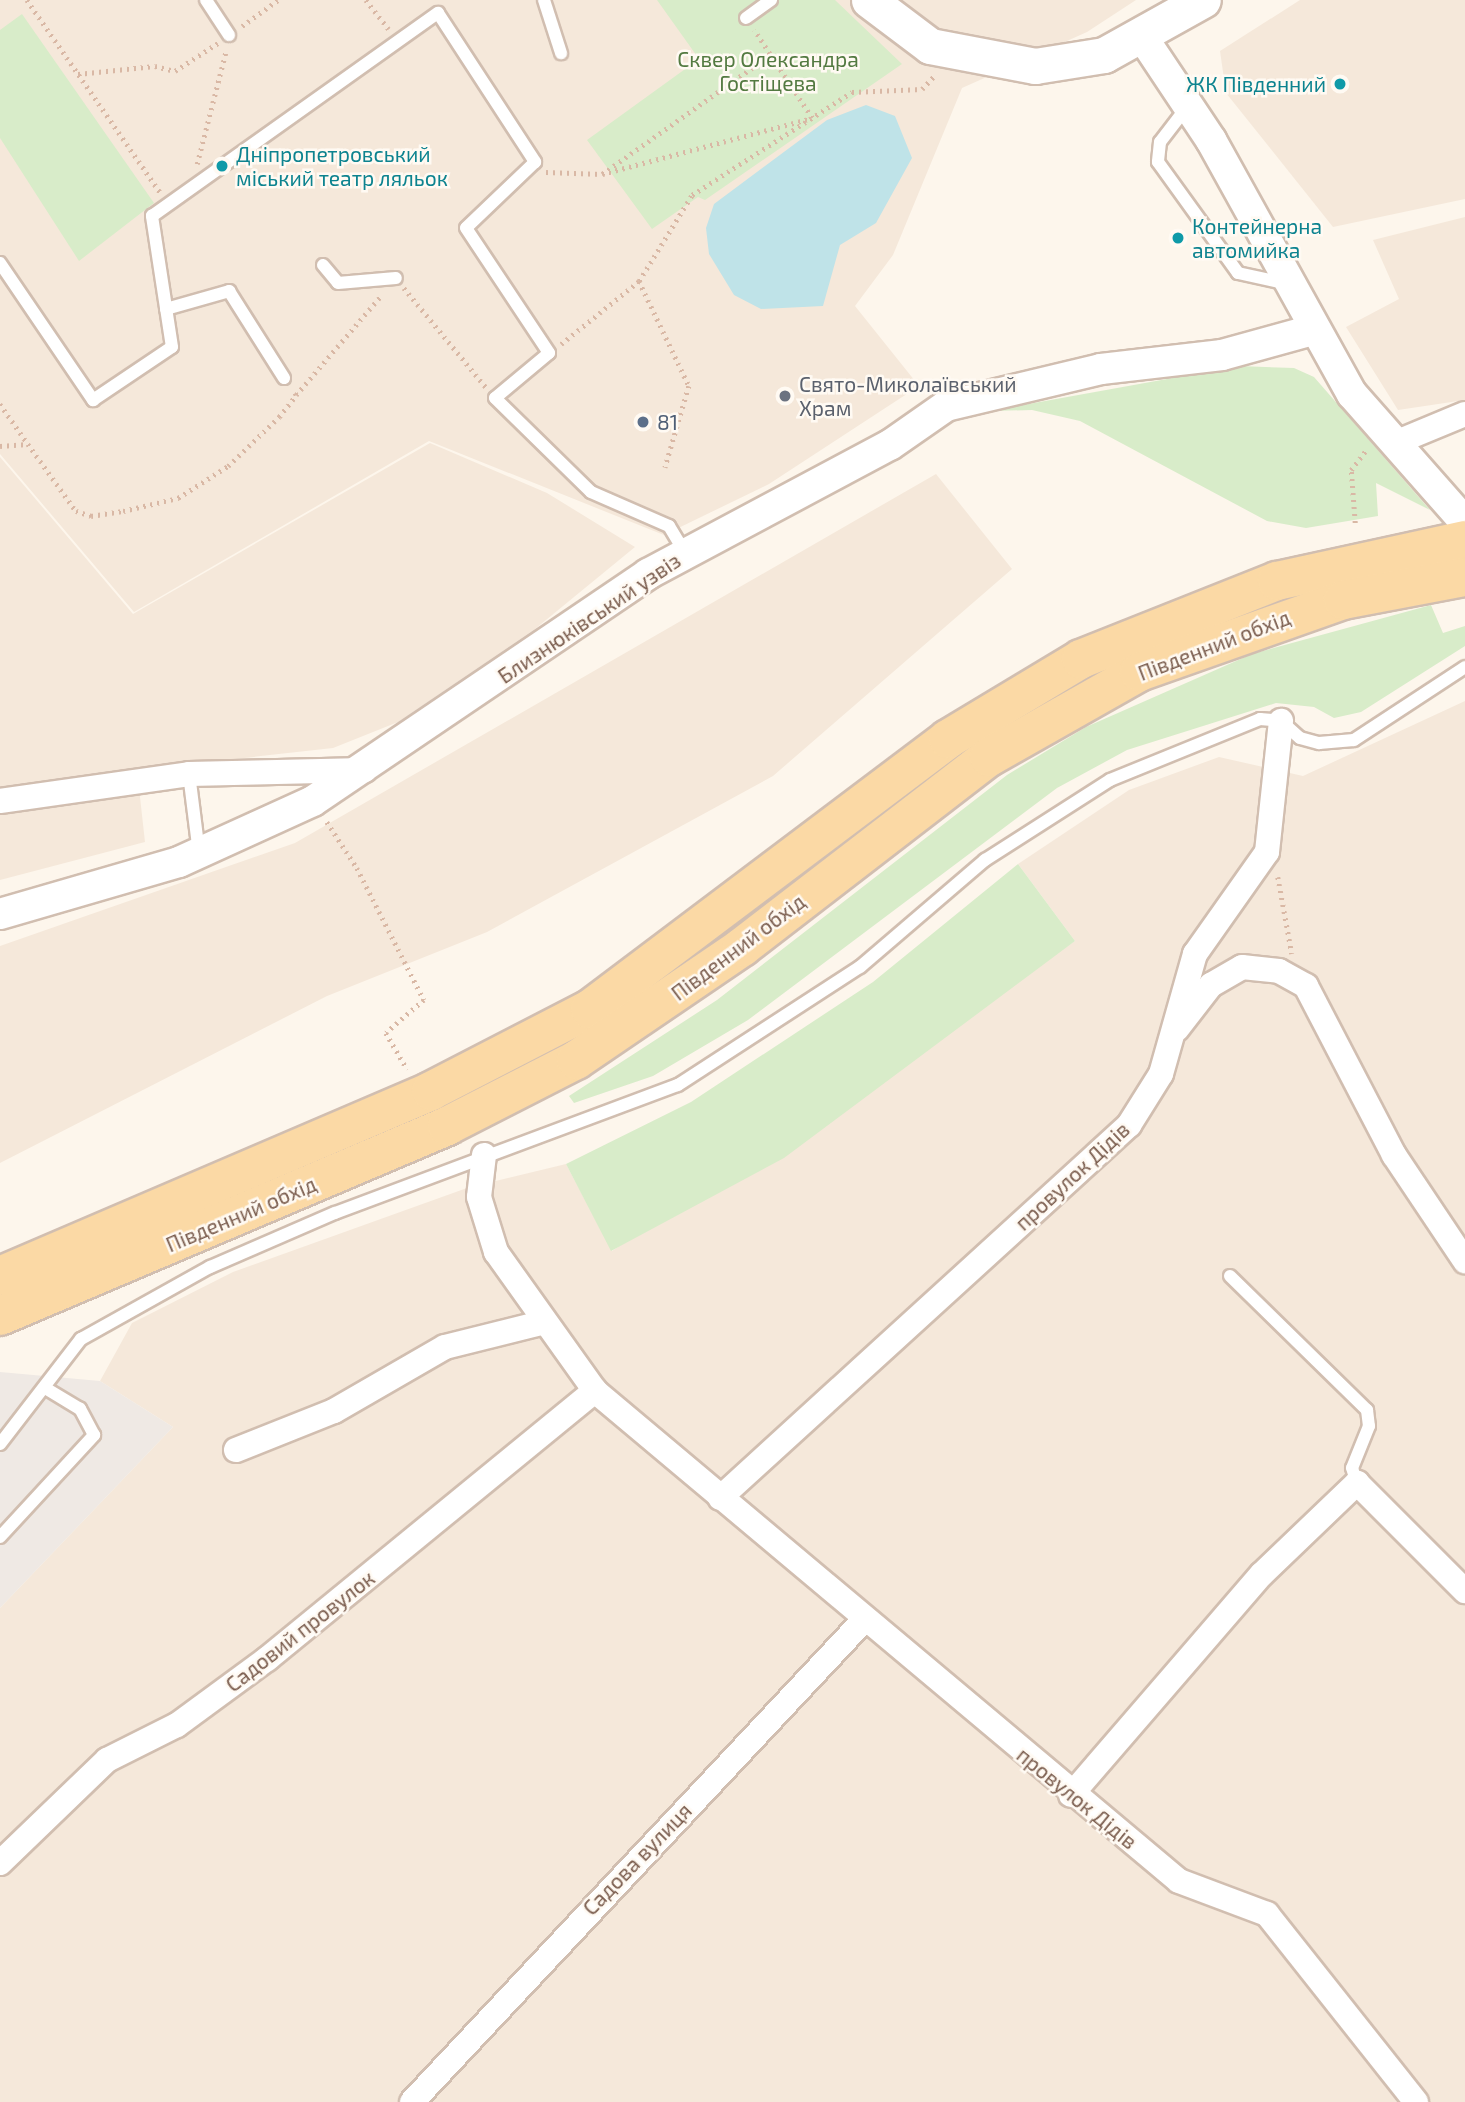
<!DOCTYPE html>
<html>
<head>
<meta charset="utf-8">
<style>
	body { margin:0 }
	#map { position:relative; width:1465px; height:2102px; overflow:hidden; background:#fdf6ec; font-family:"Exo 2",sans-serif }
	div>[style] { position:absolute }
	.residential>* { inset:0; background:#f5e8da }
	.industrial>* { inset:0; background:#efe9e4 }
	.green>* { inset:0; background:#d8ecc9 }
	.water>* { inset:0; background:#bfe3e8 }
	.path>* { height:4.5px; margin-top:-2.25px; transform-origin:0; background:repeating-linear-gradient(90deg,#d9b8a5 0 2px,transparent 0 7px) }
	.roads { filter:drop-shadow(2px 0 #d1beb0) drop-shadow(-2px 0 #d1beb0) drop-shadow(0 2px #d1beb0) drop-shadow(0 -2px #d1beb0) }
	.service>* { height:12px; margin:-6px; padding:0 6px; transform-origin:6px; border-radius:6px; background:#fff }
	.minor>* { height:24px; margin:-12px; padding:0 12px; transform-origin:12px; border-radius:12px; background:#fff }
	.tertiary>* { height:30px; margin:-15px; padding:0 15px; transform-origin:15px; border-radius:15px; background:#fff }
	.secondary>* { height:35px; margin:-17.5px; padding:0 17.5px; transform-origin:17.5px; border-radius:17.5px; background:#fff }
	.primary>* { height:38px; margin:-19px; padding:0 19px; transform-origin:19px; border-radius:19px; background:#fbd9a5 }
	.dots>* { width:19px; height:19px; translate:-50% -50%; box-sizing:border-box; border:4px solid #fffaf3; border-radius:50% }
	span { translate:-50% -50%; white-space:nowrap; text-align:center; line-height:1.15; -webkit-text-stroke:5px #fffaf3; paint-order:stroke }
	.park-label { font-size:21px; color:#537a41 }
	.culture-label { font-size:21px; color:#0d838f }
	.right { translate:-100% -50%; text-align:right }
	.left { translate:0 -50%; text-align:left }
	.worship-label { font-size:21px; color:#5b616d }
	.service-label { font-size:21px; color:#4e5e75 }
	.street-label { font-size:21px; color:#7a5c4d }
</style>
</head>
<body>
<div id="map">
	<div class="residential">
		<i style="clip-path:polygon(0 0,1136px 0,1087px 32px,962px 88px,893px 255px,855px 306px,919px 386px,769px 484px,664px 535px,429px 441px,134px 612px,0 454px)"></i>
		<i style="clip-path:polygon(1300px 0,1465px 0,1465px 199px,1333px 227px,1226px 93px,1220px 51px)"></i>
		<i style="clip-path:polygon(1465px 217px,1465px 400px,1398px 410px,1346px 327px,1399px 299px,1373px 240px)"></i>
		<i style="clip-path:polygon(430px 443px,547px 493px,635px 547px,535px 629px,398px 722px,333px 748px,137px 770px,145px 842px,0 880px,0 457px,133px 614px)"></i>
		<i style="clip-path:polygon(936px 474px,1012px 569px,773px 776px,487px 932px,327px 996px,0 1163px,0 946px,295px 843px)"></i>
		<i style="clip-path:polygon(1465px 701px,1465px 2102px,0 2102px,0 1608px,173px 1427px,100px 1381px,132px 1323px,233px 1272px,467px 1188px,566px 1164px,612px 1251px,1075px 941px,1018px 864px,1129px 790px,1219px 757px,1303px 776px)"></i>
	</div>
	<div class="industrial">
		<i style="clip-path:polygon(0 1372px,100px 1381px,173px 1427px,0 1608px)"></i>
	</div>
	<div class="green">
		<i style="clip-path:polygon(657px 0,835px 0,902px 64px,705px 200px,698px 197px,652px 229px,587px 140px,699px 59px)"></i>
		<i style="clip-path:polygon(22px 14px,154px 203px,79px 261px,0 138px,0 30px)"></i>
		<i style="clip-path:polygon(1239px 366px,1294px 368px,1314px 377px,1430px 510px,1376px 483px,1378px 516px,1306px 528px,1267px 521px,1080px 421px,1032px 410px,990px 411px)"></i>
		<i style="clip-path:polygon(1431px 605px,1443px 633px,1465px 626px,1465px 646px,1361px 712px,1334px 718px,1314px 707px,1276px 703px,1127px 750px,1057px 788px,748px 1020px,653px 1076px,574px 1103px,569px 1096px,717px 1000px,1007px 775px,1086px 727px,1252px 654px)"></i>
		<i style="clip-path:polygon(1018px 864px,1075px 941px,784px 1158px,611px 1251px,566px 1164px,691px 1102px,873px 982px)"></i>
	</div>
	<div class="water">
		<i style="clip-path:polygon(866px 105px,895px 116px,912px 158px,876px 223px,840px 245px,823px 306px,761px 309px,734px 295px,709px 254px,706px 228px,714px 204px,827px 120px)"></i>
	</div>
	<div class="path">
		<i style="left:27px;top:0;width:234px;rotate:55.3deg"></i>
		<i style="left:366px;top:0;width:37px;rotate:52deg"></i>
		<i style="left:242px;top:26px;width:44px;rotate:-35.8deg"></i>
		<i style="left:78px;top:74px;width:77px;rotate:-5.9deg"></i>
		<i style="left:155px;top:66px;width:21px;rotate:14deg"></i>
		<i style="left:175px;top:71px;width:51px;rotate:-33.1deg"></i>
		<i style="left:197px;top:164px;width:117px;rotate:-75.6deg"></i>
		<i style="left:546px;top:172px;width:56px;rotate:2deg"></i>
		<i style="left:602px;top:174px;width:206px;rotate:-35.3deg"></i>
		<i style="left:602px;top:174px;width:217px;rotate:-14.9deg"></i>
		<i style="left:812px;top:118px;width:105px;rotate:-123.4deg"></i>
		<i style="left:639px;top:281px;width:116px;rotate:64.5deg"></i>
		<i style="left:689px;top:386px;width:85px;rotate:106.3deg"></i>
		<i style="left:404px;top:288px;width:129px;rotate:50.4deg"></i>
		<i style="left:561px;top:344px;width:100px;rotate:-38.9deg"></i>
		<i style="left:639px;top:281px;width:101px;rotate:-58.4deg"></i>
		<i style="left:692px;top:195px;width:190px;rotate:-32.8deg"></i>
		<i style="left:852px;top:92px;width:70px;rotate:-2.5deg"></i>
		<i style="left:922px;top:89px;width:19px;rotate:-47deg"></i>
		<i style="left:296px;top:395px;width:130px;rotate:-49.4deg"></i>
		<i style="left:0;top:404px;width:49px;rotate:55deg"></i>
		<i style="left:0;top:446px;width:28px;rotate:-4deg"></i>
		<i style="left:28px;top:444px;width:82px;rotate:54.4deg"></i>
		<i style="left:76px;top:511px;width:16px;rotate:18deg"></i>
		<i style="left:91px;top:516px;width:32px;rotate:-9deg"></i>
		<i style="left:123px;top:511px;width:57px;rotate:-13.3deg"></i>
		<i style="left:178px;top:498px;width:59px;rotate:-32.6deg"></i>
		<i style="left:228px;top:466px;width:71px;rotate:-43.9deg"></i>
		<i style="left:279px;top:417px;width:28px;rotate:-52deg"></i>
		<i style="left:296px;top:395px;width:6px;rotate:-121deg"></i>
		<i style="left:1355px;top:523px;width:53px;rotate:-94.3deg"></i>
		<i style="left:1351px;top:470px;width:26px;rotate:-53deg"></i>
		<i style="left:327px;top:822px;width:55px;rotate:56.9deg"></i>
		<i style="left:357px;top:868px;width:148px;rotate:63.1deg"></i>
		<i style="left:424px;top:1000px;width:50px;rotate:139deg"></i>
		<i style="left:386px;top:1033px;width:42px;rotate:59.7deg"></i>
		<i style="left:1278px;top:877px;width:78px;rotate:79.7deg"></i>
	</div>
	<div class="roads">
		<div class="service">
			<i style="left:206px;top:0;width:42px;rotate:56.7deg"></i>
			<i style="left:544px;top:0;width:56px;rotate:72.2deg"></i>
			<i style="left:746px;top:18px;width:31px;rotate:-36deg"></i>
			<i style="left:1187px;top:107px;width:44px;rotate:127.6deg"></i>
			<i style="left:1160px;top:142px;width:20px;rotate:96deg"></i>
			<i style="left:1158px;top:162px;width:137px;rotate:54.2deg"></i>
			<i style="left:1238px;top:273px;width:51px;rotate:12.4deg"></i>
			<i style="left:0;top:263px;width:166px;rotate:55.8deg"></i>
			<i style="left:93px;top:400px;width:95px;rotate:-33.9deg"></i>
			<i style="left:172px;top:347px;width:133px;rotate:-98.7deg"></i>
			<i style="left:152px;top:216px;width:351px;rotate:-35.4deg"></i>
			<i style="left:438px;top:13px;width:178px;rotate:56.9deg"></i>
			<i style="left:535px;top:162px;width:95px;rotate:136.3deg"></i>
			<i style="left:466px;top:228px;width:150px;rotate:56.4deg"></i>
			<i style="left:549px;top:353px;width:70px;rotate:140.2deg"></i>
			<i style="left:495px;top:398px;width:134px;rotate:44.4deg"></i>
			<i style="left:591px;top:492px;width:85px;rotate:23.6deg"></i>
			<i style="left:669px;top:526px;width:31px;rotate:59deg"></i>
			<i style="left:323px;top:265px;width:23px;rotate:50deg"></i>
			<i style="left:338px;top:283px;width:58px;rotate:-4.9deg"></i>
			<i style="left:166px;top:309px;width:66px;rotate:-15.9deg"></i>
			<i style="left:229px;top:291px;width:103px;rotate:57.7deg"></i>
			<i style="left:189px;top:774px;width:80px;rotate:82.8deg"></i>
			<i style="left:1230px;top:1276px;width:192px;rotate:44.4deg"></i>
			<i style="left:1367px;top:1410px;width:16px;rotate:83deg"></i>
			<i style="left:1369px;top:1426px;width:45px;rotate:112deg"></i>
			<i style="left:1352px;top:1468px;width:16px;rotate:72deg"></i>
			<i style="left:0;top:1444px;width:133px;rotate:-52.4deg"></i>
			<i style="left:81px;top:1339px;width:148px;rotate:-29.2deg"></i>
			<i style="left:210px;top:1267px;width:136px;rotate:-23.4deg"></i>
			<i style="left:335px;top:1213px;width:366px;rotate:-20.5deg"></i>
			<i style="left:678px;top:1085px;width:217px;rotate:-33deg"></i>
			<i style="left:860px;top:967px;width:165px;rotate:-40.6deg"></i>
			<i style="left:985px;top:860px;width:148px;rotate:-32.6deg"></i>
			<i style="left:1110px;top:780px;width:162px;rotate:-22.1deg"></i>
			<i style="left:1260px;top:719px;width:21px;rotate:5deg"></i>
			<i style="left:1281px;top:721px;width:25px;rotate:42deg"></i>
			<i style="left:1300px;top:738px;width:20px;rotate:15deg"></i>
			<i style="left:1319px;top:743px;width:35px;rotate:-5deg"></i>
			<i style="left:1354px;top:740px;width:133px;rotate:-33.3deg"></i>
			<i style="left:0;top:1537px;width:139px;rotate:-47.3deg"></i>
			<i style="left:94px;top:1435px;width:30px;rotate:-118deg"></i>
			<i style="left:80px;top:1409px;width:37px;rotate:-149deg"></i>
		</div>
		<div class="minor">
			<i style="left:1395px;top:443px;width:76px;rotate:-22.5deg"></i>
			<i style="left:0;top:801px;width:191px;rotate:-8.1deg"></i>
			<i style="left:189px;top:774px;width:176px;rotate:-1.3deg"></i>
			<i style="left:1177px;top:1029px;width:56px;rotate:-52.3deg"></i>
			<i style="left:1211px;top:985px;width:36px;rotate:-30deg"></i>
			<i style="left:1242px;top:967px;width:37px;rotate:6deg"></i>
			<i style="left:1279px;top:971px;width:31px;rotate:29deg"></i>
			<i style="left:1306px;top:986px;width:191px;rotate:62.5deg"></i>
			<i style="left:1394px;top:1155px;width:128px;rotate:56.2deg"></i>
			<i style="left:484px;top:1155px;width:42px;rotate:96.8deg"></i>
			<i style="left:479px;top:1197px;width:58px;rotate:72.8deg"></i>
			<i style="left:496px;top:1252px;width:171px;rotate:54.5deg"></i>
			<i style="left:595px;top:1391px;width:762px;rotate:40deg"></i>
			<i style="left:1179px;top:1881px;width:94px;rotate:20.6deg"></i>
			<i style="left:1267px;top:1914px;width:240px;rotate:51.6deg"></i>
			<i style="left:236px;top:1450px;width:105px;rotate:-21.7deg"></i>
			<i style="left:334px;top:1411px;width:128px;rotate:-30deg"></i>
			<i style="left:445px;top:1347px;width:99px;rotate:-14deg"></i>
			<i style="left:720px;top:1498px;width:554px;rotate:-42.36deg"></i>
			<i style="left:1129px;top:1125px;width:60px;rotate:-57.9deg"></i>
			<i style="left:1161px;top:1074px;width:125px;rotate:-74.2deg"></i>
			<i style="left:1195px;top:954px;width:125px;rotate:-54.8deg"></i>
			<i style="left:1267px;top:852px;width:132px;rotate:-83.9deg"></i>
			<i style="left:1071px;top:1795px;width:292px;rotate:-49.2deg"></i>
			<i style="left:1262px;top:1574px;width:132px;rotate:-43.8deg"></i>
			<i style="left:1357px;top:1483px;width:153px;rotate:45deg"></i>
			<i style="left:0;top:1863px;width:149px;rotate:-43.9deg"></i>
			<i style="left:107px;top:1760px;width:78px;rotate:-26.6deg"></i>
			<i style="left:177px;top:1725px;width:112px;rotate:-36.3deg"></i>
			<i style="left:267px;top:1659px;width:424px;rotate:-39.3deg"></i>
			<i style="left:412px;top:2102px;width:662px;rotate:-46.84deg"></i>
		</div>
		<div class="tertiary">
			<i style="left:1143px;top:38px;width:123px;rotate:56.3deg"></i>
			<i style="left:1211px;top:140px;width:291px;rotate:61deg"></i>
			<i style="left:1352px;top:394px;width:171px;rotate:48.6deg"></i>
			<i style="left:0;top:914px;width:186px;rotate:-16.2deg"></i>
			<i style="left:179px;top:862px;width:147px;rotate:-24.5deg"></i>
			<i style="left:313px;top:801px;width:405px;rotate:-34.1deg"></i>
			<i style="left:648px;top:574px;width:274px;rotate:-28.1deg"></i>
			<i style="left:890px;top:445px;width:68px;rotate:-34.9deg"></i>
			<i style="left:946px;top:406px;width:159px;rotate:-13.4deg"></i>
			<i style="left:1101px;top:369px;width:122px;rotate:-6.6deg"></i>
			<i style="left:1222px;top:355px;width:94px;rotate:-15.4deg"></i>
		</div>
		<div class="secondary">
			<i style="left:869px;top:0;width:76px;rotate:37deg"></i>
			<i style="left:930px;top:46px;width:107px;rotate:10.8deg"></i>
			<i style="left:1035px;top:66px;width:70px;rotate:-9.1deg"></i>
			<i style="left:1104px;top:55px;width:113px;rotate:-29.1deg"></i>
		</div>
		<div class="primary">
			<i style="left:0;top:1276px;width:469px;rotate:-23.2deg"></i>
			<i style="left:431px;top:1091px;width:179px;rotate:-27.3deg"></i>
			<i style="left:590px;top:1009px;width:448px;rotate:-37deg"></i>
			<i style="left:948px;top:739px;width:155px;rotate:-31deg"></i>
			<i style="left:1081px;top:659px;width:211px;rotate:-21.7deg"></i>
			<i style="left:1277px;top:581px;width:192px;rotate:-12.3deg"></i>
			<i style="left:0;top:1316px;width:486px;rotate:-23deg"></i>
			<i style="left:447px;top:1126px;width:145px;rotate:-27.1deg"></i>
			<i style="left:576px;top:1060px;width:201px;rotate:-34.2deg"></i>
			<i style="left:742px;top:947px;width:312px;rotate:-37.6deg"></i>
			<i style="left:989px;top:757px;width:172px;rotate:-29.5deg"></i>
			<i style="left:1139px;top:672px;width:216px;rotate:-19.4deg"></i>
			<i style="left:1343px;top:600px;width:124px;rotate:-10.7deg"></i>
		</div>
	</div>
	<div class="dots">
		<i style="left:1340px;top:84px;background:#0f9aa8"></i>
		<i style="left:222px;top:166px;background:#0f9aa8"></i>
		<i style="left:1178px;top:238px;background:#0f9aa8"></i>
		<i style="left:785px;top:396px;background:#6b7280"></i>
		<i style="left:643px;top:422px;background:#5c6f8a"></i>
	</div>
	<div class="park-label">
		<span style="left:768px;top:71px">Сквер Олександра<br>Гостіщева</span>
	</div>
	<div class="culture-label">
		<span class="right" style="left:1326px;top:84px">ЖК Південний</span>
		<span class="left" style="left:236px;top:166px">Дніпропетровський<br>міський театр ляльок</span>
		<span class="left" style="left:1192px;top:238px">Контейнерна<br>автомийка</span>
	</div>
	<div class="worship-label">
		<span class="left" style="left:799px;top:396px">Свято-Миколаївський<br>Храм</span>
	</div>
	<div class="service-label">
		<span class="left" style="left:657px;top:422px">81</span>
	</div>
	<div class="street-label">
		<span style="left:589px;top:618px;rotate:-34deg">Близнюківський узвіз</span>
		<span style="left:1214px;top:645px;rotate:-21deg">Південний обхід</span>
		<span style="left:738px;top:947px;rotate:-37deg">Південний обхід</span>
		<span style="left:1072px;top:1176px;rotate:-43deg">провулок Дідів</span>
		<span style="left:241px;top:1214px;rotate:-23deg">Південний обхід</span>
		<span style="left:300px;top:1631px;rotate:-38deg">Садовий провулок</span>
		<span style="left:1077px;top:1798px;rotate:39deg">провулок Дідів</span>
		<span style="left:637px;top:1859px;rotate:-46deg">Садова вулиця</span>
	</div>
</div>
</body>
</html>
